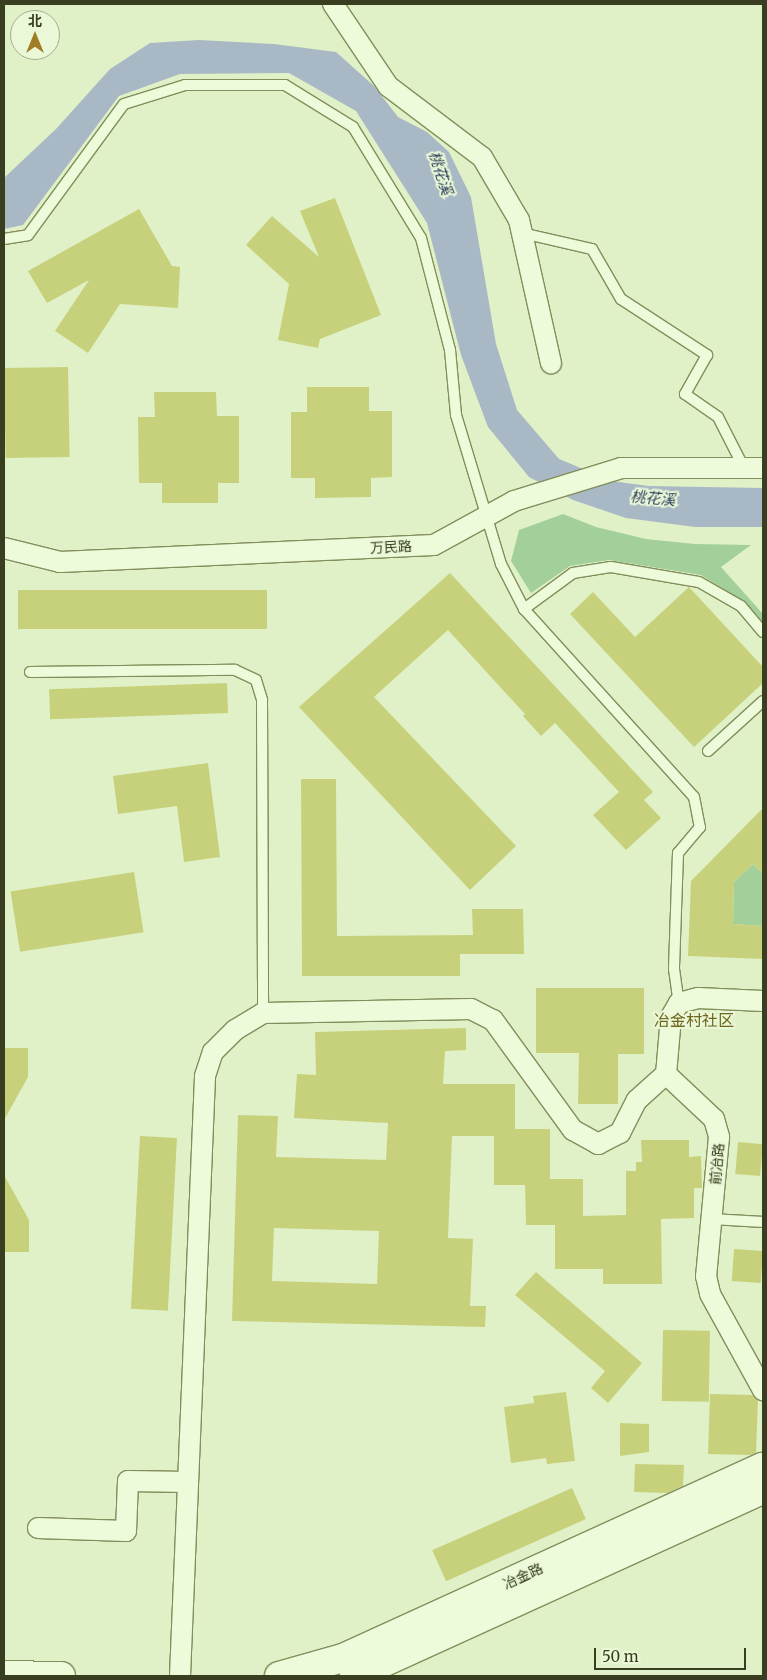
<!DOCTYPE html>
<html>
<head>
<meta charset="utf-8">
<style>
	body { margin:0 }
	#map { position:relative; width:767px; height:1680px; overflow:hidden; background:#e0f1c7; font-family:Merriweather,"Noto Sans SC",serif }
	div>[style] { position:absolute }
	.green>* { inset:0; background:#a3d09a }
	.water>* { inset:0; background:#a8b9c5 }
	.building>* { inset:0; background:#c7d17b; transform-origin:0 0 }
	.roads { filter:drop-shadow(1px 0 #828e5b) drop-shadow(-1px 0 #828e5b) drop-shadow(0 1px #828e5b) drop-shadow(0 -1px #828e5b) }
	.lane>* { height:10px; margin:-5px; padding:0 5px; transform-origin:5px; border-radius:5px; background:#eefbdb }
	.street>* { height:20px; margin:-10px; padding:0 10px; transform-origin:10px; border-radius:10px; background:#eefbdb }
	.secondary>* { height:28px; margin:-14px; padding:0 14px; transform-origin:14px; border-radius:14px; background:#eefbdb }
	span { translate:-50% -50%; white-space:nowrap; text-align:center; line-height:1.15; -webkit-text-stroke:4px #eaf8d7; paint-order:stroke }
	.street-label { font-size:14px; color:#383e1f }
	.water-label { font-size:15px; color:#2e3f5e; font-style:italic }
	.quarter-label { font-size:16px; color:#6d661c }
	.frame { position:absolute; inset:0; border:5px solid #383e1f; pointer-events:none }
	.north { position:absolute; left:10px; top:10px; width:50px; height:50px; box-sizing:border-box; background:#eaf8d7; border:1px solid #a3ae8d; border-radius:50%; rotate:0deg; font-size:14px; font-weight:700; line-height:20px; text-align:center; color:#383e1f }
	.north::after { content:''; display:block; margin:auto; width:18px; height:22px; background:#a17c27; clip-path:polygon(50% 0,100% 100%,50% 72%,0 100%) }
	.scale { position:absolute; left:594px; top:1648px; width:152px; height:22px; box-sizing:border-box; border:2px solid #383e1f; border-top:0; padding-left:6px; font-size:15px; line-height:18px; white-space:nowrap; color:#383e1f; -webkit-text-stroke:4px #eaf8d7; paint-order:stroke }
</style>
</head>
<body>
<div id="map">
	<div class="green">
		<i style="clip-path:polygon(563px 514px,596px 527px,646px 539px,695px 544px,751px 545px,721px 567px,763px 614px,763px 624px,744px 602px,701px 575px,609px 560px,570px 566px,531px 593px,511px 561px,519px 530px)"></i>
		<i style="clip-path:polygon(753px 864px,763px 874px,763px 926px,733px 924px,734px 882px)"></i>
	</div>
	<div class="water">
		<i style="clip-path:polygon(199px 40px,274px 44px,336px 52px,374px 86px,398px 117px,427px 132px,449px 152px,471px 197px,496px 344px,517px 410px,559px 459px,612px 481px,648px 486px,763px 488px,763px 527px,695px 527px,626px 518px,573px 500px,529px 477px,488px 427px,461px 355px,427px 223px,356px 111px,289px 73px,180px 74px,119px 96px,23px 225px,4px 229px,4px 178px,56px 129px,110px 69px,150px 43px)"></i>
	</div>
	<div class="building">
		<i style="clip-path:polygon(335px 198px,381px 315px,320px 339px,318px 348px,278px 340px,289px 284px,246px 245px,272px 216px,319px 257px,300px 211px)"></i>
		<i style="clip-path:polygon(139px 209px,172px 266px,180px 267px,178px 308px,120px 304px,88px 353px,55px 331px,89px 280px,47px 303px,28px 271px)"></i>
		<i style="left:68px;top:367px;width:90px;height:64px;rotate:89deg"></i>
		<i style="clip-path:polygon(307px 387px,369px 387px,369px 411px,392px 411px,392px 477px,371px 478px,371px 497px,315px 498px,315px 478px,291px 478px,291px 412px,307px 412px)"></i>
		<i style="clip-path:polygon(154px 392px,216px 392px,217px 416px,239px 416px,239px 483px,218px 483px,218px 503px,162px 503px,162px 483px,139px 483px,138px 417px,155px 417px)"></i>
		<i style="clip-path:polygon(450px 573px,653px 792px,644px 800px,661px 818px,626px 850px,593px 815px,619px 792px,555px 723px,541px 736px,523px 716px,525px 714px,448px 630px,374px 697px,516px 846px,470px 890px,299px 707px)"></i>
		<i style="clip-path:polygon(689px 587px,763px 667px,763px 683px,694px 747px,570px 614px,593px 592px,635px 637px)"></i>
		<i style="left:267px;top:590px;width:39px;height:249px;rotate:90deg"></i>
		<i style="left:227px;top:683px;width:30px;height:178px;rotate:88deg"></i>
		<i style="clip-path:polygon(208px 763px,220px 857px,184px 862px,177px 806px,118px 814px,113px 776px)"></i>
		<i style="clip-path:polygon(301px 779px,336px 779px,337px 936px,473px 935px,472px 909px,523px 909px,524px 954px,460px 954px,460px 976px,302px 976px)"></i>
		<i style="clip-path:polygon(763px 808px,763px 874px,753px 864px,734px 882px,733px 924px,763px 926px,763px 959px,688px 956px,691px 881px)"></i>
		<i style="left:134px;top:872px;width:61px;height:125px;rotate:81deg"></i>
		<i style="clip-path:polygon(536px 988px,644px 988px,644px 1054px,618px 1054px,618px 1104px,578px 1104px,579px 1053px,536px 1053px)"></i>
		<i style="clip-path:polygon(evenodd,466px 1028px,466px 1050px,445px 1051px,443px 1084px,515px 1084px,515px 1129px,550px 1129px,550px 1179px,583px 1179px,583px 1216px,626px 1215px,626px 1171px,636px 1171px,636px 1162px,642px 1162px,641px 1140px,689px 1140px,689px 1157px,701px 1156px,702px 1188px,694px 1188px,694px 1218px,661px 1219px,662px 1284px,603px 1284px,603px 1269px,555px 1269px,555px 1225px,526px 1225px,525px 1185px,494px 1185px,494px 1136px,452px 1136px,448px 1238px,473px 1239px,470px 1306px,486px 1306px,485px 1327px,232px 1321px,238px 1115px,278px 1116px,276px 1157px,386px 1160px,388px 1123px,294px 1118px,297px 1074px,316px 1075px,315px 1032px,466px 1028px,274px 1228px,379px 1231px,377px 1284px,272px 1281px,274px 1228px)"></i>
		<i style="clip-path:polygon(4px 1048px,28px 1048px,28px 1077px,4px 1120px)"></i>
		<i style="left:140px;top:1136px;width:37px;height:173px;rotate:3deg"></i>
		<i style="left:738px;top:1142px;width:25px;height:32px;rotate:5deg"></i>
		<i style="clip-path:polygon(4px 1175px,29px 1220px,29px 1252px,4px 1252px)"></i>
		<i style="left:734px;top:1249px;width:29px;height:32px;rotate:4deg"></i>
		<i style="clip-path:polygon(536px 1272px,642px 1363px,608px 1403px,591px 1388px,605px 1371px,515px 1295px)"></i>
		<i style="left:663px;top:1330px;width:47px;height:71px;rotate:1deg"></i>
		<i style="clip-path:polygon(566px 1392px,575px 1461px,547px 1464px,546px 1458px,511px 1463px,504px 1407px,534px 1403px,533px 1396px)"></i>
		<i style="clip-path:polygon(710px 1394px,752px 1395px,758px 1400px,756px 1453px,751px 1455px,708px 1454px)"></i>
		<i style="clip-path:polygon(620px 1423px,649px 1424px,649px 1452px,620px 1456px)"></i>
		<i style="clip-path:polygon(635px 1464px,684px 1465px,683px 1486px,668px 1493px,634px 1492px)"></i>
		<i style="left:572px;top:1488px;width:34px;height:153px;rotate:66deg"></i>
	</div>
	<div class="roads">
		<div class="lane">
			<i style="left:522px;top:233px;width:72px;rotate:12.9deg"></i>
			<i style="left:592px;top:249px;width:58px;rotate:59.9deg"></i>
			<i style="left:621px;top:299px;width:103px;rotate:33.1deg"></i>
			<i style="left:707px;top:355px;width:45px;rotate:119.4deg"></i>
			<i style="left:685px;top:394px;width:40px;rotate:34.9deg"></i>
			<i style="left:718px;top:417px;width:57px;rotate:63deg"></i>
			<i style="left:4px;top:239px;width:24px;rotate:-9deg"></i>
			<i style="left:28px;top:235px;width:162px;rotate:-53.8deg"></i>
			<i style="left:124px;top:104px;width:64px;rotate:-17.3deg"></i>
			<i style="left:185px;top:85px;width:100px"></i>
			<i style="left:285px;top:85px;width:80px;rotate:31.7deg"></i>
			<i style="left:353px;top:127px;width:130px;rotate:58.5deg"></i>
			<i style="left:421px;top:238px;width:116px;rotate:75.5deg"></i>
			<i style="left:450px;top:350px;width:65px;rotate:84.7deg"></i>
			<i style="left:456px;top:415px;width:156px;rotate:73.2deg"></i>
			<i style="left:501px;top:564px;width:51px;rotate:62.9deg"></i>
			<i style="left:524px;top:609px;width:253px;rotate:47.9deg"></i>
			<i style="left:694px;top:797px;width:31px;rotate:79deg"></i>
			<i style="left:700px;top:827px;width:34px;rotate:130deg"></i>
			<i style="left:678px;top:853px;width:116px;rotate:92deg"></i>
			<i style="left:674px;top:969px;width:34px;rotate:82deg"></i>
			<i style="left:524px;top:609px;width:61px;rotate:-36.3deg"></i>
			<i style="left:573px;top:573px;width:38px;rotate:-9deg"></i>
			<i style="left:611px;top:567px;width:89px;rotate:9.7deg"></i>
			<i style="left:699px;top:582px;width:48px;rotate:29.7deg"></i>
			<i style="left:741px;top:606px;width:34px;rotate:50deg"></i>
			<i style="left:30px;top:672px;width:205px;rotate:-0.6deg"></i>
			<i style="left:235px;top:670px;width:23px;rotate:25deg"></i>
			<i style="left:256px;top:680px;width:21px;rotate:73deg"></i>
			<i style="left:262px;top:700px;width:313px;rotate:89.8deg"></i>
			<i style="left:708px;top:751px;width:74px;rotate:-42.3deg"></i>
			<i style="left:712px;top:1219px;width:51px;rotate:3.4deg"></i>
		</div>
		<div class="street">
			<i style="left:333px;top:4px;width:99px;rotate:56.1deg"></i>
			<i style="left:388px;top:86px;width:118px;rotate:37.1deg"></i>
			<i style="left:482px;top:157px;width:73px;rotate:59.6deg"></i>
			<i style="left:519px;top:220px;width:147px;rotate:77.4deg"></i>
			<i style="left:4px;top:548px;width:58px;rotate:14deg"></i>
			<i style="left:60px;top:562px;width:374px;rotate:-2.6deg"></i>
			<i style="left:434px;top:545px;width:91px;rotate:-28.8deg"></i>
			<i style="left:514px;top:501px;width:112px;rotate:-17.1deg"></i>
			<i style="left:621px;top:468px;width:142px"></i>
			<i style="left:763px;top:1001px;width:65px;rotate:-177.4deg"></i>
			<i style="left:698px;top:998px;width:20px;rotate:165deg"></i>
			<i style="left:679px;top:1003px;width:16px;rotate:120deg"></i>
			<i style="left:671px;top:1017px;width:57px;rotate:95deg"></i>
			<i style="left:666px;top:1074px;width:66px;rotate:43.2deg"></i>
			<i style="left:714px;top:1119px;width:19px;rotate:74deg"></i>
			<i style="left:719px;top:1137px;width:140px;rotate:95.3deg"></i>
			<i style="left:706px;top:1276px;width:18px;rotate:77deg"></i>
			<i style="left:710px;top:1294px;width:110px;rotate:61.1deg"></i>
			<i style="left:38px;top:1528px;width:88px;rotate:2deg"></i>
			<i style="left:126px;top:1531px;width:50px;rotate:-87.7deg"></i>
			<i style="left:128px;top:1481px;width:60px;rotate:1deg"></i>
			<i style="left:180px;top:1676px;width:601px;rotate:-87.61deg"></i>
			<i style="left:205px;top:1076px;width:25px;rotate:-72deg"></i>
			<i style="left:213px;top:1052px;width:31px;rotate:-45deg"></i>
			<i style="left:235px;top:1030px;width:33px;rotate:-31deg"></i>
			<i style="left:263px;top:1013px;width:208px;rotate:-1.1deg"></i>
			<i style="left:471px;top:1009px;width:25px;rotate:27deg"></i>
			<i style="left:493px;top:1020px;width:136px;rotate:54deg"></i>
			<i style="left:573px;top:1130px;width:29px;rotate:29deg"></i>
			<i style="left:598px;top:1144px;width:25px;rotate:-27deg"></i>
			<i style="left:620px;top:1133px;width:37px;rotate:-63deg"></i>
			<i style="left:637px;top:1100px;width:39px;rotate:-42deg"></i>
		</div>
		<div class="secondary">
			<i style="left:4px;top:1675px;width:57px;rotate:1deg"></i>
			<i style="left:279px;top:1676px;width:66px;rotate:-15.7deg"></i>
			<i style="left:343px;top:1658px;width:461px;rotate:-24.5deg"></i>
			<i style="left:354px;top:1676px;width:449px;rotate:-24.5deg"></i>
		</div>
	</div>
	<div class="street-label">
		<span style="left:391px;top:547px;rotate:-3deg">万民路</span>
		<span style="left:717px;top:1164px;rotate:-85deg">前冶路</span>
		<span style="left:523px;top:1576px;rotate:-25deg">冶金路</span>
	</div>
	<div class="water-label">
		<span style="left:441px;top:173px;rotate:72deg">桃花溪</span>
		<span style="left:653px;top:498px;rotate:5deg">桃花溪</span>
	</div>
	<div class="quarter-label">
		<span style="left:694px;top:1020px">冶金村社区</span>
	</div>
	<div class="frame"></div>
	<div class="north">北</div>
	<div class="scale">50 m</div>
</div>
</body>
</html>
